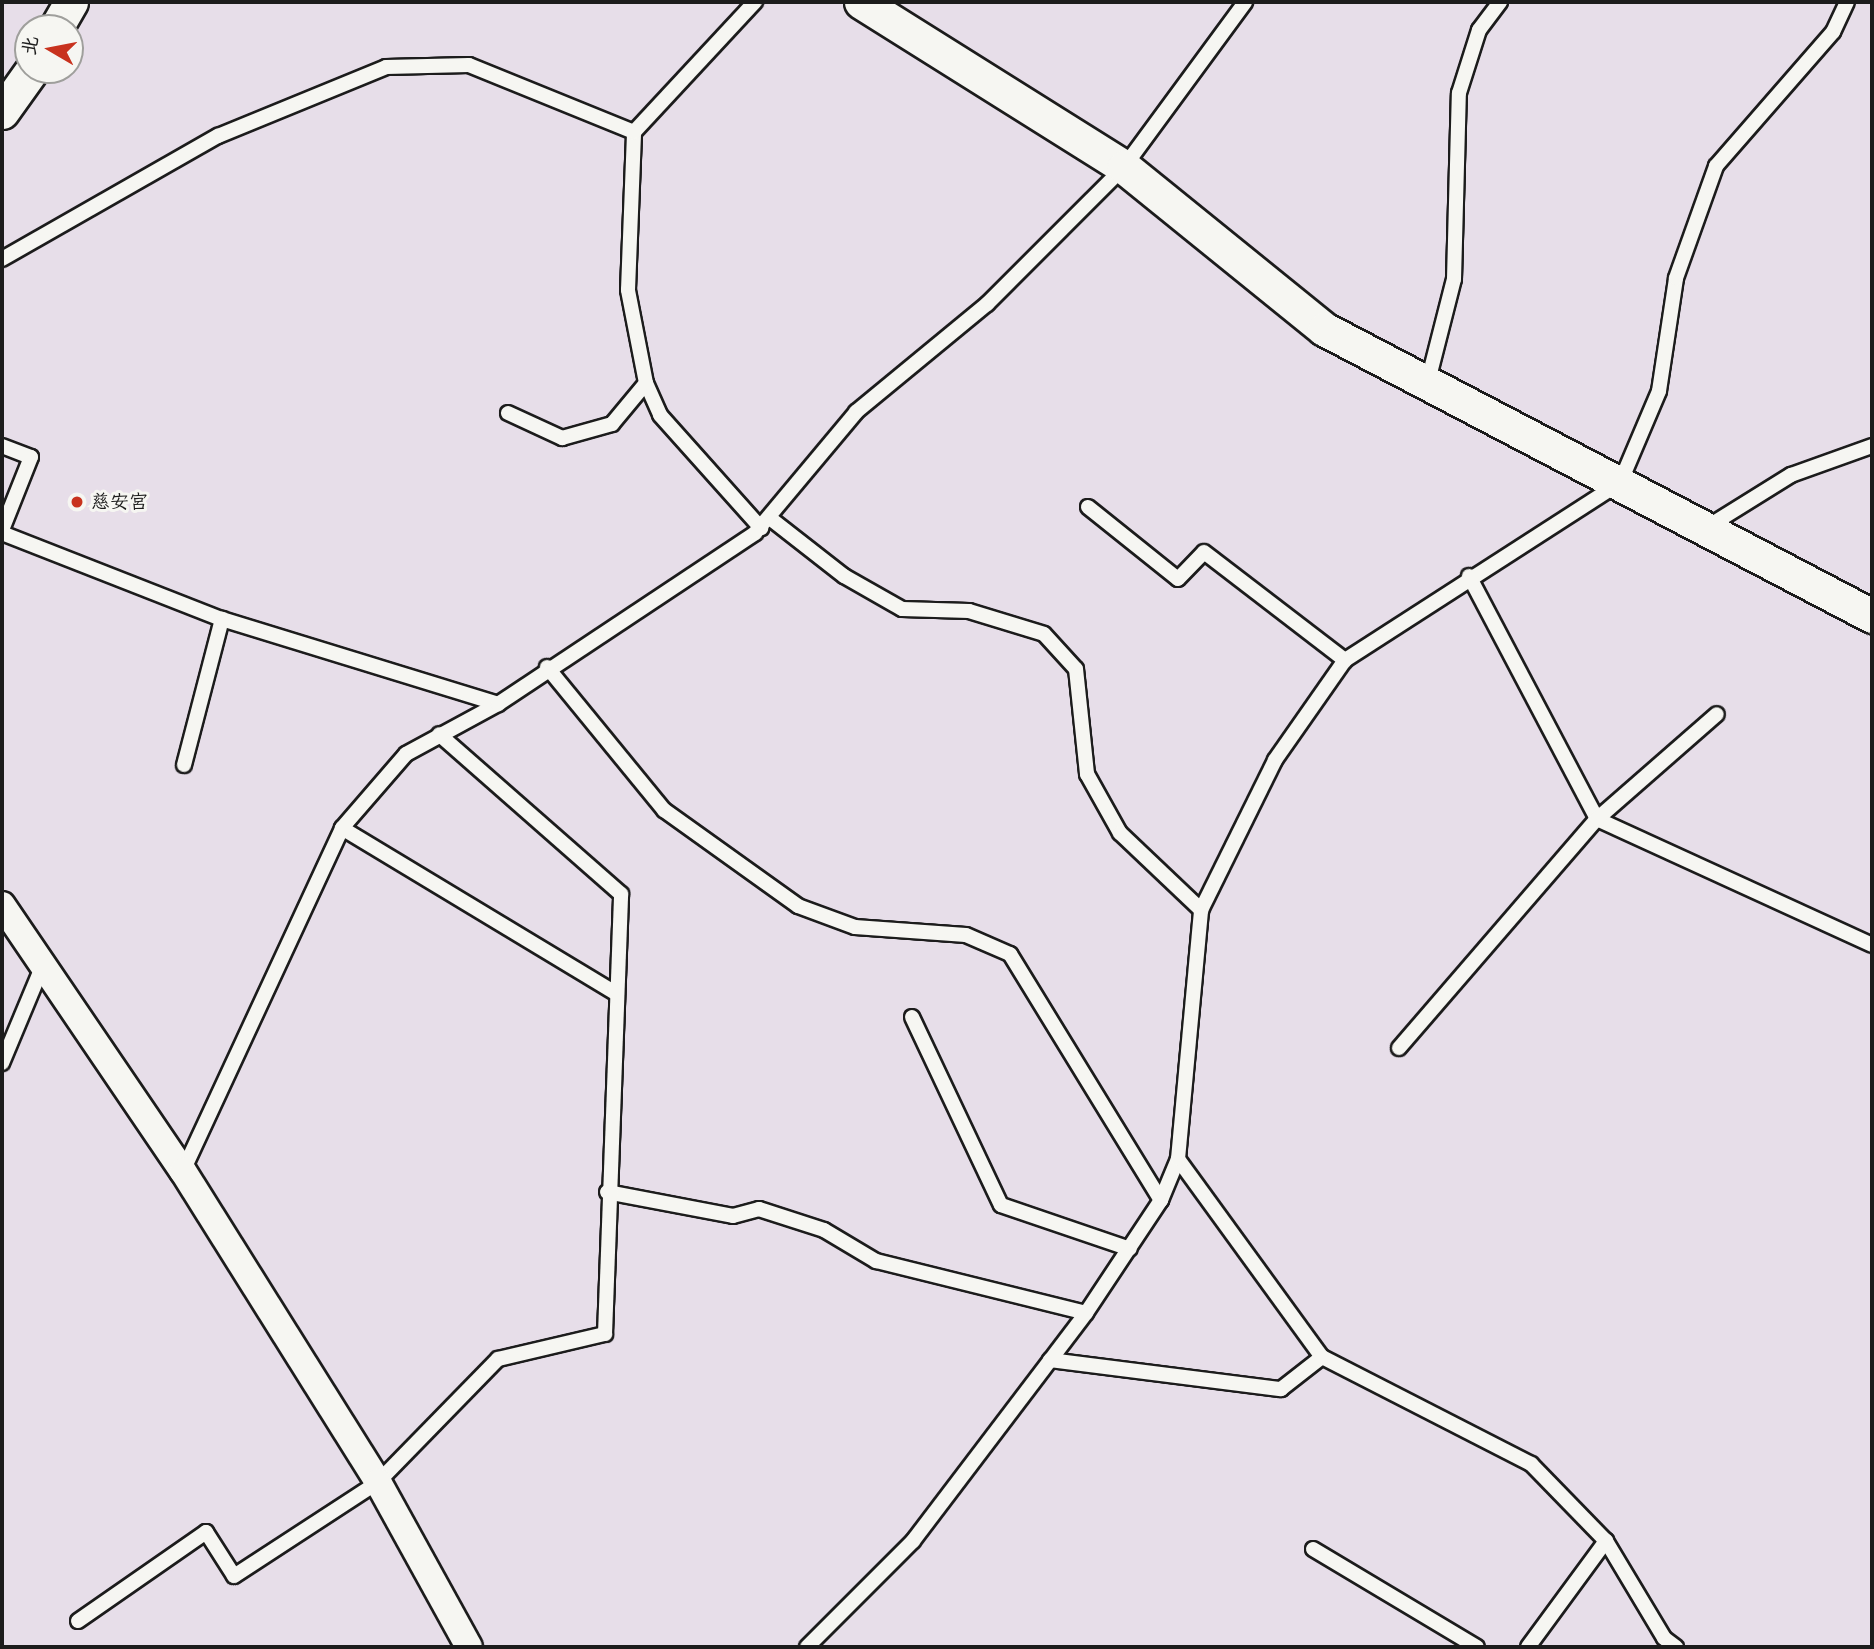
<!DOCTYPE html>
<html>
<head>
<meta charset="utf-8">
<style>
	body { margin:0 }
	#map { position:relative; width:1874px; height:1649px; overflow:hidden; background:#e7dee9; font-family:"Shantell Sans","LXGW WenKai TC",sans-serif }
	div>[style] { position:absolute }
	.roads { filter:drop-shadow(2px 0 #1c1c1c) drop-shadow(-2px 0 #1c1c1c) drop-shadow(0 2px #1c1c1c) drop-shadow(0 -2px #1c1c1c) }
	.service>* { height:14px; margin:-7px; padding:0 7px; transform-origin:7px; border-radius:7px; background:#f6f6f2 }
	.minor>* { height:26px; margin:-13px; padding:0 13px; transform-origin:13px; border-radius:13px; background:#f6f6f2 }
	.tertiary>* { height:33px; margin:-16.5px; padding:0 16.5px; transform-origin:16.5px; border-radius:16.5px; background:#f6f6f2 }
	.dots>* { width:19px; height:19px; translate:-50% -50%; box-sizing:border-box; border:4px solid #f6f6f2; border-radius:50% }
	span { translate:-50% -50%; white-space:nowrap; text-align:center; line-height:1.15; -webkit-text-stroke:6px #f6f6f2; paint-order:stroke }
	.poi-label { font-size:19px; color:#1c1c1c }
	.left { translate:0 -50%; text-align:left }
	.frame { position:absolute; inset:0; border:4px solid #1c1c1c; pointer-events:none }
	.north { position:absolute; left:14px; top:14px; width:70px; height:70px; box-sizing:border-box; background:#f6f6f2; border:2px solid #9f9f9c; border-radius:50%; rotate:280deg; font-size:19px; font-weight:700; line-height:28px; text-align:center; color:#1c1c1c }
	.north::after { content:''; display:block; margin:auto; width:24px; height:32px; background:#c8321e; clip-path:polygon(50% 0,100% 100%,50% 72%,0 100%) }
</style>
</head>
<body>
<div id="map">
	<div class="roads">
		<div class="service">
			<i style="left:2px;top:259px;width:249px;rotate:-29.7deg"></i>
			<i style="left:218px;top:136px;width:182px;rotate:-22.3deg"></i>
			<i style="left:386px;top:67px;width:83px;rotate:-1.4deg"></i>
			<i style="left:469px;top:65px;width:178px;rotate:22.1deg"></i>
			<i style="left:1428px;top:381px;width:105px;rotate:-75.7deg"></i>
			<i style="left:1454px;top:279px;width:186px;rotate:-88.5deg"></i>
			<i style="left:1459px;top:93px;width:66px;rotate:-72.4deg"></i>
			<i style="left:1479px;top:30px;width:35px;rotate:-53deg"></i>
			<i style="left:646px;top:383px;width:35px;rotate:66deg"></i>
			<i style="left:660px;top:415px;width:152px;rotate:48.2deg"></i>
			<i style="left:508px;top:413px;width:60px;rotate:24.8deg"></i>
			<i style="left:562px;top:438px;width:52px;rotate:-15.6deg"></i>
			<i style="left:612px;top:424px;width:53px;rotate:-50.3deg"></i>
			<i style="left:646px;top:383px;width:95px;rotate:-101deg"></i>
			<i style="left:628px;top:290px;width:158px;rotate:-87.8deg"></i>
			<i style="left:634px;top:132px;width:178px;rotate:-47.1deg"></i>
			<i style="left:2px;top:446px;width:31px;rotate:21deg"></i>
			<i style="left:31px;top:457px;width:79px;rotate:111.7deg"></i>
			<i style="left:1088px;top:507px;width:115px;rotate:38.7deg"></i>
			<i style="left:1178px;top:579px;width:37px;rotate:-46deg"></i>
			<i style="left:1204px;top:552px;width:178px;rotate:37.5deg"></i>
			<i style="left:771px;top:519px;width:93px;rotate:38deg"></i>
			<i style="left:844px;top:576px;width:67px;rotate:29.6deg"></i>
			<i style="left:902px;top:609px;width:67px;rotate:1.7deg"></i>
			<i style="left:969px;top:611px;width:78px;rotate:17deg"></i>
			<i style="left:1044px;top:634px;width:47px;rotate:47.6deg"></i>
			<i style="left:1076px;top:669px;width:106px;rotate:84deg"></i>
			<i style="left:1087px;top:774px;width:68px;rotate:60.8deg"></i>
			<i style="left:1120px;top:833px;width:112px;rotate:43.5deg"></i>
			<i style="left:1709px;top:526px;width:97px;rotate:-31.9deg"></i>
			<i style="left:1791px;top:475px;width:86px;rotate:-19.7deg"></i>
			<i style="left:2px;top:533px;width:236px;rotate:21.4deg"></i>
			<i style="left:222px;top:619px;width:289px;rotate:17.1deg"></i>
			<i style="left:1469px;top:576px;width:275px;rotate:62.2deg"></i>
			<i style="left:1597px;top:819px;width:302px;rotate:24.6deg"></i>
			<i style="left:547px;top:667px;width:185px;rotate:50.7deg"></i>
			<i style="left:664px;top:810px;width:165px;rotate:35.6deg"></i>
			<i style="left:798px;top:906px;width:61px;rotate:20.2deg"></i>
			<i style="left:855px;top:927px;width:111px;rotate:4.1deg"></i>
			<i style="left:966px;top:935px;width:48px;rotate:23.4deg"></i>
			<i style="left:1010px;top:954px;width:289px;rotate:58.5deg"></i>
			<i style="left:184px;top:765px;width:151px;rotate:-75.4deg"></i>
			<i style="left:342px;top:828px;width:319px;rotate:31.1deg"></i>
			<i style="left:912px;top:1017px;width:208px;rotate:64.7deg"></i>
			<i style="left:1001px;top:1205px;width:136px;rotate:18.8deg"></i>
			<i style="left:1399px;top:1048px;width:303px;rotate:-49.2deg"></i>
			<i style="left:1597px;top:819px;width:159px;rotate:-41.2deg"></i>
			<i style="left:2px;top:1063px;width:106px;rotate:-67.3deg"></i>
			<i style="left:1178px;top:1159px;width:245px;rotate:54deg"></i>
			<i style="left:1322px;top:1357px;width:235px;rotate:27.1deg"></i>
			<i style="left:1531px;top:1464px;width:107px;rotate:45.8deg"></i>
			<i style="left:1606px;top:1541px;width:113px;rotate:59.1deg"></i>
			<i style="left:1664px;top:1638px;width:15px;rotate:37deg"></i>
			<i style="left:183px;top:1171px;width:378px;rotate:-65.1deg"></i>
			<i style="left:342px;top:828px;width:98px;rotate:-49.1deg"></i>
			<i style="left:406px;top:754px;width:105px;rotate:-28.5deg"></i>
			<i style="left:498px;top:704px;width:309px;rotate:-33.6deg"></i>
			<i style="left:755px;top:533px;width:158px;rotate:-50.1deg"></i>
			<i style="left:856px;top:412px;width:170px;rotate:-39.5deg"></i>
			<i style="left:987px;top:304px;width:194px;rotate:-45deg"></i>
			<i style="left:1124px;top:167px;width:205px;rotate:-53.7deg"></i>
			<i style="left:607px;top:1192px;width:128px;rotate:10.8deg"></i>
			<i style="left:733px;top:1216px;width:27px;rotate:-15deg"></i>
			<i style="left:759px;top:1209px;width:68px;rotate:17.9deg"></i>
			<i style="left:824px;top:1230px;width:61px;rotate:30.8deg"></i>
			<i style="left:876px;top:1261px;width:216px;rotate:13.9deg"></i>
			<i style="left:1050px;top:1360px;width:233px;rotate:7.2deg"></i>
			<i style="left:1281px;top:1389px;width:52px;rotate:-38deg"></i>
			<i style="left:1313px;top:1549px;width:191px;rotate:30.9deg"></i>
			<i style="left:78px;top:1621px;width:156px;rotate:-34.8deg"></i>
			<i style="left:206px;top:1532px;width:52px;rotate:57.5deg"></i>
			<i style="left:234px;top:1576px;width:172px;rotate:-33.1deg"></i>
			<i style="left:378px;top:1482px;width:172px;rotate:-45.7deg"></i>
			<i style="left:498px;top:1359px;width:110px;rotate:-13.2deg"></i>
			<i style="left:605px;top:1334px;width:440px;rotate:-87.9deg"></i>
			<i style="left:621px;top:894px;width:242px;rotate:-138.7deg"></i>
			<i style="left:807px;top:1647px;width:150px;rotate:-45deg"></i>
			<i style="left:913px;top:1541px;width:286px;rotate:-52.8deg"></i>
			<i style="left:1086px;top:1313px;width:136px;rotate:-56.4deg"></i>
			<i style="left:1161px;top:1200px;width:44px;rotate:-67.5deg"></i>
			<i style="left:1178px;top:1159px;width:250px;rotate:-84.7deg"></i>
			<i style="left:1201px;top:910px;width:167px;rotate:-63.7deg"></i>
			<i style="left:1275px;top:760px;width:122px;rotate:-55deg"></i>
			<i style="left:1345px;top:660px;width:327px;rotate:-32.8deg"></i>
			<i style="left:1620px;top:483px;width:100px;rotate:-67deg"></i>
			<i style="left:1659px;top:391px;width:114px;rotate:-81.4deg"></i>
			<i style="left:1676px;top:278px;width:119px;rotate:-70.3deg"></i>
			<i style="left:1716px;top:166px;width:178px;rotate:-48.9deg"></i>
			<i style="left:1833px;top:32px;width:33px;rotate:-65deg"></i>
			<i style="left:1528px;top:1647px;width:132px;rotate:-53.7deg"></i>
		</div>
		<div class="minor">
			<i style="left:2px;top:905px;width:322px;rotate:55.8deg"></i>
			<i style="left:183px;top:1171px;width:367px;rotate:57.9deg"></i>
			<i style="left:378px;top:1482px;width:188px;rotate:61.1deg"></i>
		</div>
		<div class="tertiary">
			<i style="left:861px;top:2px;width:310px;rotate:32.1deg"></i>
			<i style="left:1124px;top:167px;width:257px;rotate:39deg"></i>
			<i style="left:1324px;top:329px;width:619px;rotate:27.64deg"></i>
			<i style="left:56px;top:28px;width:30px;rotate:-60deg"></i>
			<i style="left:2px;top:112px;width:52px;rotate:-54.5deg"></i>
		</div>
	</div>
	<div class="dots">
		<i style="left:77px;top:502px;background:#c8321e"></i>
	</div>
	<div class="poi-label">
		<span class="left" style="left:91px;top:502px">慈安宮</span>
	</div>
	<div class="frame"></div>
	<div class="north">北</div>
</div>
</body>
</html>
